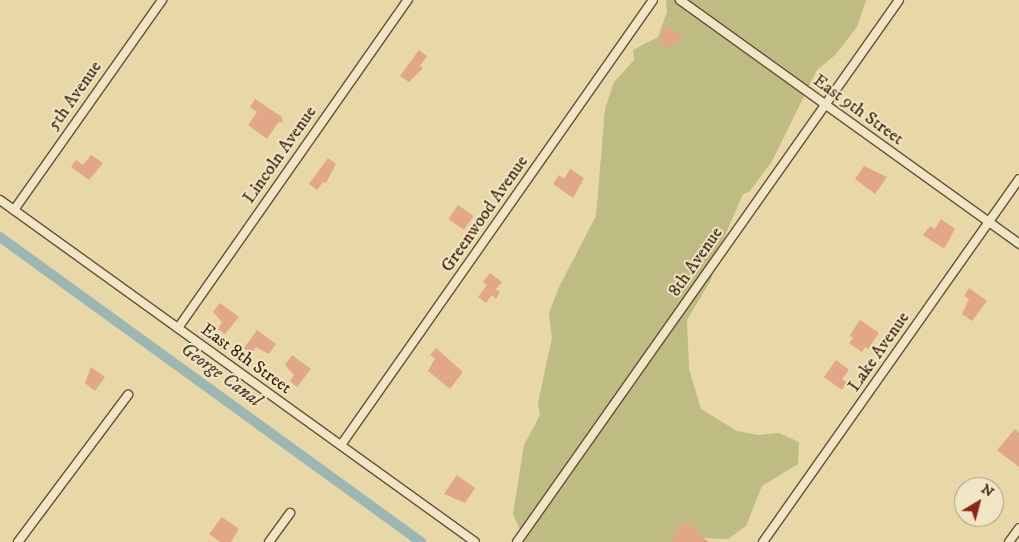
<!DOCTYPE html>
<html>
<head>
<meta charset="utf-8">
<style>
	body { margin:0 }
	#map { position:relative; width:1019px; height:542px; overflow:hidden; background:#e8d8a8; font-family:"IM FELL DW Pica",serif }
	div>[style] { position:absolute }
	.green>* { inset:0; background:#bebc82 }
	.canal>* { height:10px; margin:-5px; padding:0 5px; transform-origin:5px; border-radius:5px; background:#9cb7b3 }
	.building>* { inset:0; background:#e2a787; transform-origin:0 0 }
	.roads { filter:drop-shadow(1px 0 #685033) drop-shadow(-1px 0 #685033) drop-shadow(0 1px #685033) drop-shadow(0 -1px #685033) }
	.street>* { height:8px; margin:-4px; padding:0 4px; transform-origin:4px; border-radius:4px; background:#f0e6c6 }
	span { translate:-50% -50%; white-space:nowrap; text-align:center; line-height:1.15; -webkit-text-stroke:4px #f0e6c6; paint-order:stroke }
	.street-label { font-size:18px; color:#3e220c }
	.water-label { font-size:19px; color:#564736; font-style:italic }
	.north { position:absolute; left:954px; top:477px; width:50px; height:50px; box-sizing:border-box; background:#f0e6c6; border:1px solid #a9987c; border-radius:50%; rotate:37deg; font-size:14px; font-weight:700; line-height:20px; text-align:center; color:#3e220c }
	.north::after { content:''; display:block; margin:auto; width:18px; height:22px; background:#8f2418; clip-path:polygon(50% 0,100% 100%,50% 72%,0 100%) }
</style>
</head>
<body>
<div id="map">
	<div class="green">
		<i style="clip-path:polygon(666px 0,866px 0,857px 27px,835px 55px,817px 70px,771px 163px,749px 192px,743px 194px,720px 247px,711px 280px,687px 320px,689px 369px,701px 409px,737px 431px,758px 435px,779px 433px,799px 442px,798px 464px,762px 486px,746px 526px,728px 539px,701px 538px,698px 542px,525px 542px,513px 514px,524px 445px,540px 415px,538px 403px,552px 338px,549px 313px,559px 287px,596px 216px,605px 109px,614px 82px,634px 60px,633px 50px,658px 37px,667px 12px)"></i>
	</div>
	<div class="canal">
		<i style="left:0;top:237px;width:520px;rotate:35.92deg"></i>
	</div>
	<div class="building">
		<i style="clip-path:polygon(664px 25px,682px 35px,678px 45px,671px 43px,669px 48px,659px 44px)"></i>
		<i style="clip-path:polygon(419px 50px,427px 56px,420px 66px,423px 68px,409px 82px,400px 76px)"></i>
		<i style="clip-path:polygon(255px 99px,282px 117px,283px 122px,278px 123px,267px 139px,248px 125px,257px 112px,250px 107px)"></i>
		<i style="clip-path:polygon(91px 155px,103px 163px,89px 180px,71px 167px,76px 160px,83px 165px)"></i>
		<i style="clip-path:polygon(328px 158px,336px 164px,326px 183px,323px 182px,317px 190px,309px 184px)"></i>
		<i style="clip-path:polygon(864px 166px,887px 177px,875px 194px,855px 179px)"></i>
		<i style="clip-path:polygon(570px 169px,584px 178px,573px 198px,553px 184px,559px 175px,564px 179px)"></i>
		<i style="left:458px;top:205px;width:19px;height:17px;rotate:35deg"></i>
		<i style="clip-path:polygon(941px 219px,955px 229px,944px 249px,923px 235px,930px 226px,935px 229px)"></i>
		<i style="clip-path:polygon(490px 273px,502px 282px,496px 289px,500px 292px,496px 299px,492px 295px,486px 303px,478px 297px,487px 285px,483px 282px)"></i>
		<i style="clip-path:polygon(969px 288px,987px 301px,972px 321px,962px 314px,969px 299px,964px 296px)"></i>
		<i style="clip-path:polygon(220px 303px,239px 317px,225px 334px,218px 329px,222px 322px,213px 312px)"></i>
		<i style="clip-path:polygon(860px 320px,879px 333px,868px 349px,865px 347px,862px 352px,849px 343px,853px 338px,850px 335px)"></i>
		<i style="clip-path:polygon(257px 330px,276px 344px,269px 354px,256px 347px,251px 354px,244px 348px)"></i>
		<i style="clip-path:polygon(436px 348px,463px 372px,450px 389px,428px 371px,435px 358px,430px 355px)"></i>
		<i style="clip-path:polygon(292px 355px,311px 369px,297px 387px,290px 381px,294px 375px,285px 365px)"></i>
		<i style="clip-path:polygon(836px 360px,849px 370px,842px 379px,847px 382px,842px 390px,824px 377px)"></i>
		<i style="clip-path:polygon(91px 367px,105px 377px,95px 391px,85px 383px)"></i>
		<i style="clip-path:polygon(1015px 429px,1019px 433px,1019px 467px,997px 450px)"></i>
		<i style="clip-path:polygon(457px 475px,475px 488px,465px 503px,444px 494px)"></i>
		<i style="clip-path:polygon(222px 517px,239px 529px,231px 542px,220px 542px,209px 534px)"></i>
		<i style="clip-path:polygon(684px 521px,700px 532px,698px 534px,709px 542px,670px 542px)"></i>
	</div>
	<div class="roads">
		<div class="street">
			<i style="left:680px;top:0;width:418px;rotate:35.7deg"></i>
			<i style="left:0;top:200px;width:585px;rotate:35.75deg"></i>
			<i style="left:14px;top:210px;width:257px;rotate:-54.8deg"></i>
			<i style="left:178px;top:328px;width:401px;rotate:-55deg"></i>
			<i style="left:341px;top:445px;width:543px;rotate:-54.96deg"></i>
			<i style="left:18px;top:542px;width:184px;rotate:-53.2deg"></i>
			<i style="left:269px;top:542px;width:36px;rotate:-54deg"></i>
			<i style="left:517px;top:542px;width:663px;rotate:-54.82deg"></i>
			<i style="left:763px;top:542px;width:444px;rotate:-54.8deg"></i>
			<i style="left:1009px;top:542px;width:17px;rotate:-54deg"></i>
		</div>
	</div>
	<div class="street-label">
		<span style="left:75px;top:96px;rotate:-55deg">5th Avenue</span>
		<span style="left:858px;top:110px;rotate:36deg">East 9th Street</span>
		<span style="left:280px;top:155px;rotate:-55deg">Lincoln Avenue</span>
		<span style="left:485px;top:214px;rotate:-55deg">Greenwood Avenue</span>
		<span style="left:696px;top:262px;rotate:-55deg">8th Avenue</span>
		<span style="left:879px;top:352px;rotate:-55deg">Lake Avenue</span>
		<span style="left:246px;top:359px;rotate:36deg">East 8th Street</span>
	</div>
	<div class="water-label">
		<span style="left:221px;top:375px;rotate:36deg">George Canal</span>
	</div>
	<div class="north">N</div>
</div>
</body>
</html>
